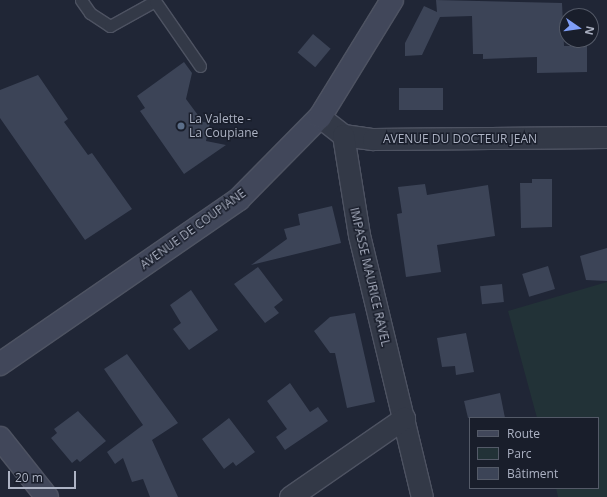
<!DOCTYPE html>
<html>
<head>
<meta charset="utf-8">
<style>
	body { margin:0 }
	#map { position:relative; width:607px; height:497px; overflow:hidden; background:#202636; font-family:"Open Sans",sans-serif }
	div>[style] { position:absolute }
	.green>* { inset:0; background:#223237 }
	.building>* { inset:0; background:#3c4457; transform-origin:0 0 }
	.roads { filter:drop-shadow(1px 0 #4e5362) drop-shadow(-1px 0 #4e5362) drop-shadow(0 1px #4e5362) drop-shadow(0 -1px #4e5362) }
	.service>* { height:11px; margin:-5.5px; padding:0 5.5px; transform-origin:5.5px; border-radius:5.5px; background:#333947 }
	.minor>* { height:21px; margin:-10.5px; padding:0 10.5px; transform-origin:10.5px; border-radius:10.5px; background:#333947 }
	.secondary>* { height:22px; margin:-11px; padding:0 11px; transform-origin:11px; border-radius:11px; background:#41475a }
	.dots>* { width:11px; height:11px; translate:-50% -50%; box-sizing:border-box; border:2px solid #191e2b; border-radius:50% }
	span { translate:-50% -50%; white-space:nowrap; text-align:center; line-height:1.15; -webkit-text-stroke:3px #191e2b; paint-order:stroke }
	.poi-label { font-size:12px; color:#adb3c4 }
	.left { translate:0 -50%; text-align:left }
	.street-label { font-size:12px; color:#adb3c4 }
	.legend { position:absolute; left:469px; top:417px; width:130px; height:72px; box-sizing:border-box; background:#191e2b; border:1px solid #545a68; margin:0; padding:5px 7px; list-style:none; font-size:12px; color:#adb3c4 }
	.legend li { display:flex; align-items:center; gap:8px; height:20px }
	.legend b { width:20px; border:1px solid #545a68 }
	.north { position:absolute; left:559px; top:8px; width:40px; height:40px; box-sizing:border-box; background:#191e2b; border:1px solid #545a68; border-radius:50%; rotate:103deg; font-size:11px; font-weight:700; line-height:16px; text-align:center; color:#adb3c4 }
	.north::after { content:''; display:block; margin:auto; width:14px; height:18px; background:#7f9ef7; clip-path:polygon(50% 0,100% 100%,50% 72%,0 100%) }
	.scale { position:absolute; left:8px; top:471px; width:68px; height:18px; box-sizing:border-box; border:2px solid #adb3c4; border-top:0; padding-left:5px; font-size:12px; line-height:14px; white-space:nowrap; color:#adb3c4; -webkit-text-stroke:3px #191e2b; paint-order:stroke }
</style>
</head>
<body>
<div id="map">
	<div class="green">
		<i style="clip-path:polygon(607px 282px,607px 497px,558px 497px,556px 488px,598px 488px,598px 418px,537px 418px,508px 311px)"></i>
	</div>
	<div class="building">
		<i style="clip-path:polygon(436px 0,562px 3px,564px 46px,587px 46px,587px 72px,537px 73px,537px 57px,483px 59px,483px 54px,473px 54px,472px 16px,440px 17px,422px 55px,405px 56px,405px 43px,424px 6px,437px 12px)"></i>
		<i style="left:313px;top:34px;width:23px;height:24px;rotate:40deg"></i>
		<i style="clip-path:polygon(184px 62px,192px 73px,186px 99px,203px 122px,210px 123px,206px 141px,226px 145px,184px 174px,140px 111px,145px 108px,137px 96px)"></i>
		<i style="clip-path:polygon(38px 75px,68px 119px,64px 122px,88px 155px,92px 153px,132px 209px,85px 240px,0 118px,0 90px)"></i>
		<i style="left:399px;top:88px;width:44px;height:22px"></i>
		<i style="clip-path:polygon(532px 179px,552px 179px,552px 227px,521px 228px,520px 183px,532px 183px)"></i>
		<i style="clip-path:polygon(425px 184px,427px 195px,488px 185px,495px 236px,437px 245px,441px 272px,406px 277px,397px 214px,402px 213px,398px 187px)"></i>
		<i style="clip-path:polygon(332px 206px,341px 243px,251px 265px,287px 239px,284px 229px,300px 225px,298px 214px)"></i>
		<i style="clip-path:polygon(607px 248px,607px 281px,586px 280px,580px 256px)"></i>
		<i style="left:548px;top:266px;width:24px;height:27px;rotate:73deg"></i>
		<i style="clip-path:polygon(258px 267px,283px 300px,274px 307px,279px 313px,265px 323px,234px 284px)"></i>
		<i style="left:502px;top:284px;width:18px;height:22px;rotate:84deg"></i>
		<i style="clip-path:polygon(191px 290px,218px 330px,189px 350px,173px 329px,181px 323px,170px 305px)"></i>
		<i style="clip-path:polygon(355px 313px,375px 402px,347px 408px,335px 353px,330px 353px,314px 331px,330px 317px)"></i>
		<i style="clip-path:polygon(466px 333px,474px 372px,456px 375px,455px 366px,442px 367px,437px 338px)"></i>
		<i style="clip-path:polygon(127px 354px,178px 423px,152px 440px,178px 497px,150px 497px,143px 479px,132px 482px,123px 458px,115px 464px,107px 452px,143px 425px,104px 369px)"></i>
		<i style="clip-path:polygon(290px 383px,310px 412px,318px 407px,328px 421px,285px 450px,276px 437px,287px 429px,267px 401px)"></i>
		<i style="clip-path:polygon(500px 393px,505px 418px,468px 418px,464px 401px)"></i>
		<i style="clip-path:polygon(78px 411px,106px 441px,80px 462px,77px 459px,72px 463px,51px 438px,57px 433px,54px 429px)"></i>
		<i style="clip-path:polygon(229px 418px,255px 452px,236px 466px,233px 462px,224px 469px,202px 439px)"></i>
	</div>
	<div class="roads">
		<div class="service">
			<i style="left:81px;top:0;width:16px;rotate:55deg"></i>
			<i style="left:90px;top:13px;width:24px;rotate:33deg"></i>
			<i style="left:110px;top:26px;width:51px;rotate:-29.1deg"></i>
			<i style="left:155px;top:1px;width:79px;rotate:55.3deg"></i>
		</div>
		<div class="minor">
			<i style="left:320px;top:117px;width:29px;rotate:38deg"></i>
			<i style="left:343px;top:135px;width:30px;rotate:8deg"></i>
			<i style="left:373px;top:139px;width:234px;rotate:-0.5deg"></i>
			<i style="left:343px;top:135px;width:101px;rotate:80.9deg"></i>
			<i style="left:359px;top:235px;width:269px;rotate:76.5deg"></i>
			<i style="left:290px;top:497px;width:139px;rotate:-34.7deg"></i>
		</div>
		<div class="secondary">
			<i style="left:0;top:364px;width:290px;rotate:-34.6deg"></i>
			<i style="left:239px;top:199px;width:115px;rotate:-45.4deg"></i>
			<i style="left:320px;top:117px;width:137px;rotate:-58.4deg"></i>
			<i style="left:0;top:438px;width:75px;rotate:51.5deg"></i>
		</div>
	</div>
	<div class="dots">
		<i style="left:181px;top:126px;background:#5c6f8a"></i>
	</div>
	<div class="poi-label">
		<span class="left" style="left:189px;top:126px">La Valette -<br>La Coupiane</span>
	</div>
	<div class="street-label">
		<span style="left:460px;top:139px">AVENUE DU DOCTEUR JEAN</span>
		<span style="left:193px;top:229px;rotate:-36deg">AVENUE DE COUPIANE</span>
		<span style="left:370px;top:277px;rotate:77deg">IMPASSE MAURICE RAVEL</span>
	</div>
	<ul class="legend">
	<li><b style="height:5px;background:#41475a"></b>Route</li>
	<li><b style="height:11px;background:#223237"></b>Parc</li>
	<li><b style="height:11px;background:#3c4457"></b>Bâtiment</li>
	</ul>
	<div class="north">N</div>
	<div class="scale">20 m</div>
</div>
</body>
</html>
